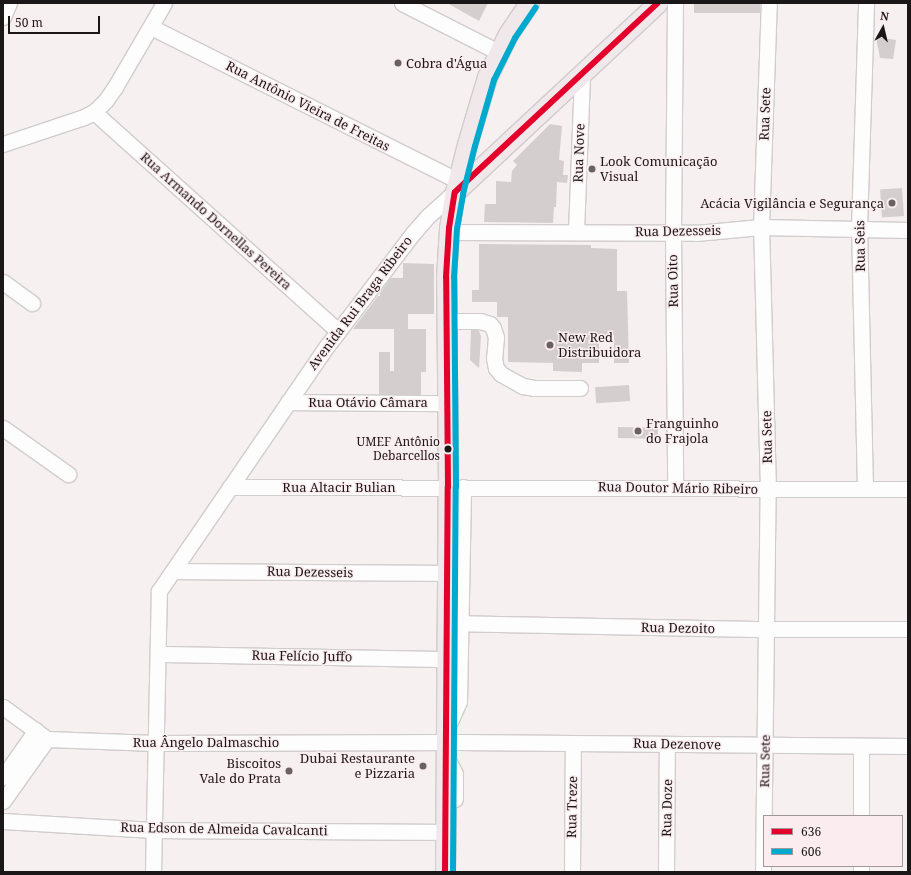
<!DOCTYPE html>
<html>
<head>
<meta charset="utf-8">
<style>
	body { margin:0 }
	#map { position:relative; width:911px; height:875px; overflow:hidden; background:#f6f0f1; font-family:"Noto Serif",serif }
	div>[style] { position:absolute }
	.building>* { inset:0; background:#d4cecf; transform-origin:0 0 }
	.roads { filter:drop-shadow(1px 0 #d1cccd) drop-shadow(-1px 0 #d1cccd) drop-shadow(0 1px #d1cccd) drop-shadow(0 -1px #d1cccd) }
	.minor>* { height:15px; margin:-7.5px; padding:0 7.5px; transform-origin:7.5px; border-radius:7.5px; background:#fefdfd }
	.major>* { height:19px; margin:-9.5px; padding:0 9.5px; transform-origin:9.5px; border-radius:9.5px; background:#f0e8ea }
	.bus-1>* { height:6px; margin:-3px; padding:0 3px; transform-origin:3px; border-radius:3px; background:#e4002b }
	.bus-2>* { height:6px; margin:-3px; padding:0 3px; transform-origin:3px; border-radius:3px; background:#00a9ce }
	.dots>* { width:11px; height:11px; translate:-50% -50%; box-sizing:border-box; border:2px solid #faecef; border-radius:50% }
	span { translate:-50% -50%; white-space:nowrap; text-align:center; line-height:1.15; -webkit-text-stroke:3px #faecef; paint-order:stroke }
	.bus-label { font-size:12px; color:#1b1617 }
	.right { translate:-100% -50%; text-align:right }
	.poi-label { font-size:13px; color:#1b1617 }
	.left { translate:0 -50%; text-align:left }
	.street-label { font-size:13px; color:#1b1617 }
	.frame { position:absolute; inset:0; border:4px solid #1b1617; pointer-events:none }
	.legend { position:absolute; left:763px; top:815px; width:140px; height:52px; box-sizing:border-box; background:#faecef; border:1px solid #a19699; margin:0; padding:5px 7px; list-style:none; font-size:12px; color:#1b1617 }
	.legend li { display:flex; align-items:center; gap:8px; height:20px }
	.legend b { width:20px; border:1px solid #a19699 }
	.north { position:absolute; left:863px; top:8px; width:40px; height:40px; -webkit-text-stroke:3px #faecef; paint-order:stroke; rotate:8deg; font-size:11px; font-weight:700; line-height:16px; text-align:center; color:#1b1617 }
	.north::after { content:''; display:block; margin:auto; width:14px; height:18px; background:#1b1617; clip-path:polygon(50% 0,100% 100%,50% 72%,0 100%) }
	.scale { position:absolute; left:8px; top:16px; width:92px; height:18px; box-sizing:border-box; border:2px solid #1b1617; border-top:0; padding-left:5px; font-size:12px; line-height:14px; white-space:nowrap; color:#1b1617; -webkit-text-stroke:3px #faecef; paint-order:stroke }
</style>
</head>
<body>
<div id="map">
	<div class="building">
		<i style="clip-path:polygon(447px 3px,488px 3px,479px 21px)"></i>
		<i style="left:694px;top:3px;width:66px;height:10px"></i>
		<i style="clip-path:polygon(876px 37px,896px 40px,893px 59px,880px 58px)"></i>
		<i style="clip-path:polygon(550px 124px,562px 126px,559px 160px,564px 161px,563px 175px,568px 175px,567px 183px,557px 182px,556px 207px,554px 207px,553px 223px,484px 222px,485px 204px,496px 204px,496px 181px,511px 182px,512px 171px,517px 165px,513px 161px)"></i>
		<i style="left:902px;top:188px;width:28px;height:22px;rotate:86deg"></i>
		<i style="clip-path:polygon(479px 244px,591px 245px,591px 248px,617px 249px,617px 291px,627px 291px,629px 363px,614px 363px,614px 335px,599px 335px,599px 363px,582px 363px,582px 372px,553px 371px,553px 363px,508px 362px,508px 317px,497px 317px,497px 302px,472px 302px,472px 290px,479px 290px)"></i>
		<i style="clip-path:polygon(403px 263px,434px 264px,434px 314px,408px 314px,408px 329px,426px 329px,426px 372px,421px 372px,421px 395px,379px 395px,379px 352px,390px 352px,390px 371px,394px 371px,394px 329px,353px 329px,378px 296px,380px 296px,380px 293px,391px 278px,403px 278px)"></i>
		<i style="clip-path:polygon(471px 328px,478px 329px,481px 336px,479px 368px,470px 360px)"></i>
		<i style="left:629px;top:385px;width:16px;height:34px;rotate:86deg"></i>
		<i style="left:618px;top:427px;width:40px;height:11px;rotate:1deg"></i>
	</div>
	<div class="roads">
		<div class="minor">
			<i style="left:402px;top:3px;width:108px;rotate:27deg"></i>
			<i style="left:675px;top:3px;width:230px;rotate:90.5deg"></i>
			<i style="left:673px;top:233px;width:254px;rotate:89.5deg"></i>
			<i style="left:3px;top:17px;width:15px;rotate:-67deg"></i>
			<i style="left:151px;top:27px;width:350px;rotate:26.6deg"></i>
			<i style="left:94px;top:112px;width:328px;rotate:41.9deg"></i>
			<i style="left:3px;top:144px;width:85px;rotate:-18.4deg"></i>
			<i style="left:84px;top:117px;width:11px;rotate:-27deg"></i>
			<i style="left:94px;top:112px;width:17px;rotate:-45deg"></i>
			<i style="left:106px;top:100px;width:16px;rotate:-55deg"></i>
			<i style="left:115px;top:87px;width:97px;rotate:-59.7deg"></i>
			<i style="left:448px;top:232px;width:248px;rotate:0.2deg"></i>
			<i style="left:696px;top:233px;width:65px;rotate:-5.3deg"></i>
			<i style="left:761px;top:227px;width:147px;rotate:1.2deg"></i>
			<i style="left:576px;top:232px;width:159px;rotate:-87.8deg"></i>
			<i style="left:3px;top:282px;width:36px;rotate:36deg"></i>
			<i style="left:447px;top:321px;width:33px"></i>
			<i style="left:480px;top:321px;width:10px;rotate:17deg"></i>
			<i style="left:490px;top:324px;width:5px;rotate:53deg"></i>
			<i style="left:493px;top:328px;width:9px;rotate:72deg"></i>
			<i style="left:496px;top:337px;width:21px;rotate:95deg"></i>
			<i style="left:494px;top:358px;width:10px;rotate:79deg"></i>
			<i style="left:496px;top:368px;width:8px;rotate:50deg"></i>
			<i style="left:501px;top:374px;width:25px;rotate:29deg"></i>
			<i style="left:523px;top:386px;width:11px;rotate:10deg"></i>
			<i style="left:534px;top:388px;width:46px"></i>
			<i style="left:288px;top:402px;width:160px;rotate:0.4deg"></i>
			<i style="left:3px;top:428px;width:80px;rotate:35.3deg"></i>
			<i style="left:230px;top:487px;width:678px;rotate:0.17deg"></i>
			<i style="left:865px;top:489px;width:261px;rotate:-91.3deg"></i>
			<i style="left:859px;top:228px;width:225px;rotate:-88.2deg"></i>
			<i style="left:173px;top:571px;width:275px;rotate:0.4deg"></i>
			<i style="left:447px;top:623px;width:321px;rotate:1.1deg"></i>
			<i style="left:768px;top:629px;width:140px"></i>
			<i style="left:158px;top:654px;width:289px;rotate:1deg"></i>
			<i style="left:3px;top:707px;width:54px;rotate:36deg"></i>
			<i style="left:47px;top:739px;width:108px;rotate:2.1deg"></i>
			<i style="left:155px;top:743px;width:303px;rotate:-0.2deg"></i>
			<i style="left:458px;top:742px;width:450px;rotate:0.5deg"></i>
			<i style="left:448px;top:726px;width:27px;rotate:-66deg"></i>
			<i style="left:459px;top:701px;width:214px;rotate:-88.9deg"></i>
			<i style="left:861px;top:746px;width:70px;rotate:90deg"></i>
			<i style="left:446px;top:756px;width:20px;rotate:63deg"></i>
			<i style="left:455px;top:774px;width:25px;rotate:90deg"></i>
			<i style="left:3px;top:777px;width:57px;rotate:-54.9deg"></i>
			<i style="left:3px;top:801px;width:76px;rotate:-54.6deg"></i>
			<i style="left:3px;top:821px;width:150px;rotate:3.4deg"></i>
			<i style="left:153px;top:830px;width:292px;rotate:0.4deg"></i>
			<i style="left:861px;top:866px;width:6px;rotate:90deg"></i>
			<i style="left:153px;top:872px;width:281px;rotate:-88.8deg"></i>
			<i style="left:159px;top:591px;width:297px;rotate:-55.6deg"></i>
			<i style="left:327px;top:346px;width:143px;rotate:-52.7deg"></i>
			<i style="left:414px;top:232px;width:21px;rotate:-49deg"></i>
			<i style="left:428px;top:216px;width:36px;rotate:-42deg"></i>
			<i style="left:572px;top:872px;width:129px;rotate:-89.6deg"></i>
			<i style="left:666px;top:872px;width:128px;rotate:-89.6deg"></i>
			<i style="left:763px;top:872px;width:382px;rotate:-89.3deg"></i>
			<i style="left:768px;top:490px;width:263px;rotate:-91.5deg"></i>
			<i style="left:761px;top:227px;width:224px;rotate:-88deg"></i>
		</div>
		<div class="major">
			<i style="left:455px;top:192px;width:277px;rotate:-43deg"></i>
			<i style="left:445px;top:872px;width:385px;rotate:-89.6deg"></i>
			<i style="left:448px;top:487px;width:210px;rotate:-90.5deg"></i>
			<i style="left:446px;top:277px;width:49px;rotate:-86.5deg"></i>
			<i style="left:449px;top:228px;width:36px;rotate:-81deg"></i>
			<i style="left:455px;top:192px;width:49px;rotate:-76deg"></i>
			<i style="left:467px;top:144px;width:70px;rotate:-73.4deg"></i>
			<i style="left:487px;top:77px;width:48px;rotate:-64deg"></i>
			<i style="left:508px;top:34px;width:37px;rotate:-56deg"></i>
		</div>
	</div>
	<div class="bus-1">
		<i style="left:455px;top:192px;width:277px;rotate:-43deg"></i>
		<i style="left:445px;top:872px;width:385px;rotate:-89.6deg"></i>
		<i style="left:448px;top:487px;width:210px;rotate:-90.5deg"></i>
		<i style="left:446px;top:277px;width:49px;rotate:-86.5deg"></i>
		<i style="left:449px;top:228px;width:36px;rotate:-81deg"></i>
	</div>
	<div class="bus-2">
		<i style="left:453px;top:872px;width:385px;rotate:-89.6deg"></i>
		<i style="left:456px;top:487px;width:210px;rotate:-90.5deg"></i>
		<i style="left:454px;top:277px;width:48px;rotate:-86.4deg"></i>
		<i style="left:457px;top:229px;width:36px;rotate:-80deg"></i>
		<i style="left:463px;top:194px;width:49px;rotate:-76deg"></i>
		<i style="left:475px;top:146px;width:69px;rotate:-73.9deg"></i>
		<i style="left:494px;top:80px;width:47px;rotate:-63.4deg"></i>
		<i style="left:515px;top:38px;width:37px;rotate:-56deg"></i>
	</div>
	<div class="dots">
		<i style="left:398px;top:63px;background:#686263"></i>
		<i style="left:592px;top:169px;background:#686263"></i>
		<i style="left:892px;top:203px;background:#686263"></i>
		<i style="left:550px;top:345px;background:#686263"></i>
		<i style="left:638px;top:431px;background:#686263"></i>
		<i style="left:448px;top:449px;background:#1b1617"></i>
		<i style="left:423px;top:766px;background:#686263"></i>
		<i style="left:289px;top:771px;background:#686263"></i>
	</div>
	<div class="bus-label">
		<span class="right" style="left:440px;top:449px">UMEF Antônio<br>Debarcellos</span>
	</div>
	<div class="poi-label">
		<span class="left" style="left:406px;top:63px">Cobra d'Água</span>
		<span class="left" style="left:600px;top:169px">Look Comunicação<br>Visual</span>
		<span class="right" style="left:884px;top:203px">Acácia Vigilância e Segurança</span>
		<span class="left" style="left:558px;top:345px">New Red<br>Distribuidora</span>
		<span class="left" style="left:646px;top:431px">Franguinho<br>do Frajola</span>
		<span class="right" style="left:415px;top:766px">Dubai Restaurante<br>e Pizzaria</span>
		<span class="right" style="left:281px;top:771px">Biscoitos<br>Vale do Prata</span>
	</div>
	<div class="street-label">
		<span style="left:308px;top:106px;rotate:27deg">Rua Antônio Vieira de Freitas</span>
		<span style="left:765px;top:114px;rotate:-88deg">Rua Sete</span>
		<span style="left:579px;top:153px;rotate:-88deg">Rua Nove</span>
		<span style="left:216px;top:221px;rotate:42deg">Rua Armando Dornellas Pereira</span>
		<span style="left:678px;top:231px;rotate:-1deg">Rua Dezesseis</span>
		<span style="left:860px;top:246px;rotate:-91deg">Rua Seis</span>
		<span style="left:673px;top:281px;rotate:-91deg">Rua Oito</span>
		<span style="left:360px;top:303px;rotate:-53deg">Avenida Rui Braga Ribeiro</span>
		<span style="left:368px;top:402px">Rua Otávio Câmara</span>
		<span style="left:767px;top:437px;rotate:-91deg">Rua Sete</span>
		<span style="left:339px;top:487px">Rua Altacir Bulian</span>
		<span style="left:678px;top:488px;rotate:1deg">Rua Doutor Mário Ribeiro</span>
		<span style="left:310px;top:572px;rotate:1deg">Rua Dezesseis</span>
		<span style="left:678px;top:628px;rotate:1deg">Rua Dezoito</span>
		<span style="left:302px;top:656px;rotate:1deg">Rua Felício Juffo</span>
		<span style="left:206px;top:742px">Rua Ângelo Dalmaschio</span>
		<span style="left:677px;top:744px;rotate:1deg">Rua Dezenove</span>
		<span style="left:765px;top:761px;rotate:-89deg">Rua Sete</span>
		<span style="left:572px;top:807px;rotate:-89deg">Rua Treze</span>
		<span style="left:667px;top:808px;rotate:-89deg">Rua Doze</span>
		<span style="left:224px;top:829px;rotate:1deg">Rua Edson de Almeida Cavalcanti</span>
	</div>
	<div class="frame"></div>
	<ul class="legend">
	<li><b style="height:5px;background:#e4002b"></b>636</li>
	<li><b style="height:5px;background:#00a9ce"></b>606</li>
	</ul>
	<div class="north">N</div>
	<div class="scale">50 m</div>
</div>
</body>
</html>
